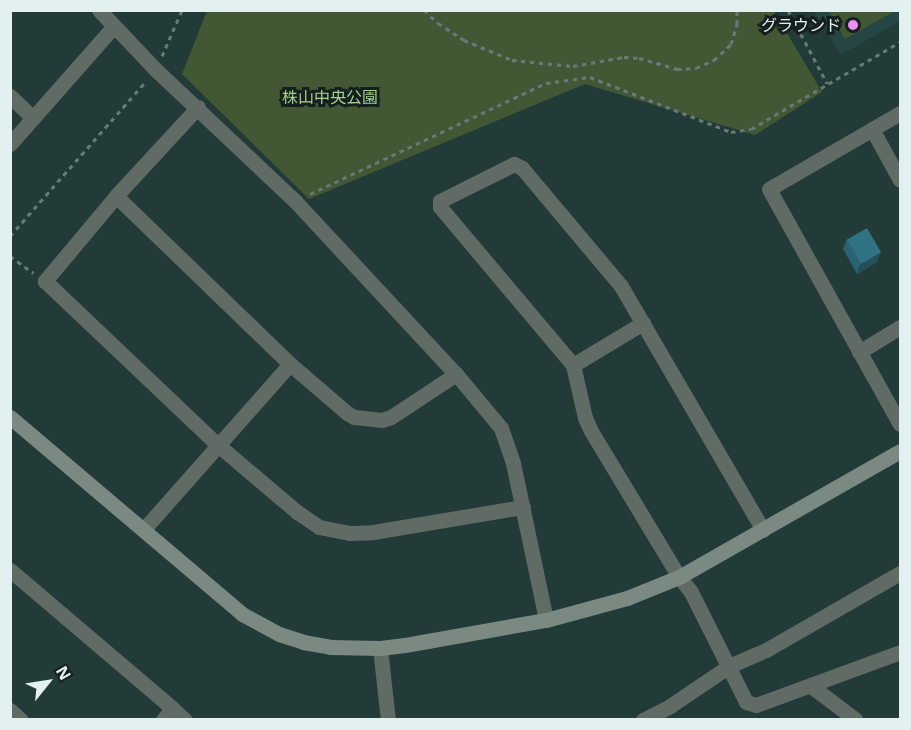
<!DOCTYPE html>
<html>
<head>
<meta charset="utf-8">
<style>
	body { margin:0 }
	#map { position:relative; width:911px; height:730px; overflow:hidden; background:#223a38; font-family:"Open Sans","Noto Sans JP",sans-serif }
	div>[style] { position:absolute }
	.built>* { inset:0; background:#254644 }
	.green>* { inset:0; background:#425835 }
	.path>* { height:3px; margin-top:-1.5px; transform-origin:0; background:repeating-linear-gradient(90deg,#667b79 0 4.5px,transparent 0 9px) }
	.street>* { height:15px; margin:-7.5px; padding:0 7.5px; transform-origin:7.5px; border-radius:7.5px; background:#616b66 }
	.secondary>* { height:15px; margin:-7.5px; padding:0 7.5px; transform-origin:7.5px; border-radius:7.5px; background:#7a8981 }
	.wall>* { inset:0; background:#296371 }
	.shaded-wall>* { inset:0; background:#22505c }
	.building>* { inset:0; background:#307383; transform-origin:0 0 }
	.dots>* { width:16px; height:16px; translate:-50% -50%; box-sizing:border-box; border:3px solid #141f1e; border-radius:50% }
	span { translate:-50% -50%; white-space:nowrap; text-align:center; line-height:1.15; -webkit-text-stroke:6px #141f1e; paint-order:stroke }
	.poi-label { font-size:16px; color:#e2f0ef }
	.right { translate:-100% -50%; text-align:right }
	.park-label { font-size:16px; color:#a4d08d }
	.frame { position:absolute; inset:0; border:12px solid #e2f0ef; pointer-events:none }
	.north { position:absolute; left:18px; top:652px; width:60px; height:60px; -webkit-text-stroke:4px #141f1e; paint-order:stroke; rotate:60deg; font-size:16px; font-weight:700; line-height:24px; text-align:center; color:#e2f0ef }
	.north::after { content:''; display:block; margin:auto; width:21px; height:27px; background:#e2f0ef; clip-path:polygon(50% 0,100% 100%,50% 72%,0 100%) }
</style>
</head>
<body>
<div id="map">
	<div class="built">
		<i style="clip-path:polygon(814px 11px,900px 11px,900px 21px,841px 55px)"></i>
	</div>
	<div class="green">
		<i style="clip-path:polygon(774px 11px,822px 92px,755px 135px,585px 84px,309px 199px,182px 74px,207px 11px)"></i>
		<i style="clip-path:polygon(829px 11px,895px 11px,845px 39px)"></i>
	</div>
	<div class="path">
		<i style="left:424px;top:10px;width:19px;rotate:43deg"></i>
		<i style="left:438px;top:23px;width:31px;rotate:33deg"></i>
		<i style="left:464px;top:40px;width:52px;rotate:22.6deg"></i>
		<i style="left:512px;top:60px;width:61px;rotate:5.6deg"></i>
		<i style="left:573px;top:66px;width:52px;rotate:-10deg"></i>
		<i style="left:624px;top:57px;width:15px;rotate:4deg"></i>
		<i style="left:639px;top:58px;width:40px;rotate:16deg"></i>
		<i style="left:677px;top:69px;width:19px;rotate:-3deg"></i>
		<i style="left:696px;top:68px;width:20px;rotate:-24deg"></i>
		<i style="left:714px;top:60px;width:23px;rotate:-43deg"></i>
		<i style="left:731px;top:44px;width:21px;rotate:-73deg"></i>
		<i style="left:737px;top:24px;width:14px;rotate:-90deg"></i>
		<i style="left:788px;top:10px;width:83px;rotate:61.9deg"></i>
		<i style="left:162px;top:56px;width:50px;rotate:-66.5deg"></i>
		<i style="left:310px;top:194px;width:261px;rotate:-25.2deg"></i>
		<i style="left:546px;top:83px;width:44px;rotate:-7.8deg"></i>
		<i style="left:590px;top:77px;width:151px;rotate:21.3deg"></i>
		<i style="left:731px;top:132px;width:20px;rotate:-9deg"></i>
		<i style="left:751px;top:129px;width:173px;rotate:-30.3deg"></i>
		<i style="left:10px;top:236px;width:206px;rotate:-48.7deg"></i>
		<i style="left:10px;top:256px;width:29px;rotate:36deg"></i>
	</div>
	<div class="street">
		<i style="left:99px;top:10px;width:83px;rotate:46.5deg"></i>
		<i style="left:156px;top:70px;width:191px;rotate:43.3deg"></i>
		<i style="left:295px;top:201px;width:236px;rotate:47.1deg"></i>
		<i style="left:456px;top:374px;width:70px;rotate:50.2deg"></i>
		<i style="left:501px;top:428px;width:37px;rotate:71deg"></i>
		<i style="left:513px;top:463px;width:160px;rotate:78.1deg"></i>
		<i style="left:10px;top:96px;width:32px;rotate:44deg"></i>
		<i style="left:198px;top:107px;width:121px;rotate:132.7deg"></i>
		<i style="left:116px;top:196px;width:111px;rotate:129.9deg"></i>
		<i style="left:45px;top:281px;width:238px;rotate:43.5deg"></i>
		<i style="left:218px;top:445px;width:104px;rotate:40.3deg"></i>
		<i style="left:297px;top:512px;width:27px;rotate:34deg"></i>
		<i style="left:319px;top:527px;width:32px;rotate:11deg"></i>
		<i style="left:350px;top:533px;width:23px;rotate:-2deg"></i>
		<i style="left:373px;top:532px;width:152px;rotate:-9.5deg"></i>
		<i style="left:900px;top:113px;width:151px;rotate:149.9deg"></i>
		<i style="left:769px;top:189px;width:269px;rotate:60.9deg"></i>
		<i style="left:872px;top:129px;width:58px;rotate:61.2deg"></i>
		<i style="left:10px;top:144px;width:157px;rotate:-48.6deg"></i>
		<i style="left:116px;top:196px;width:242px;rotate:44deg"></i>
		<i style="left:290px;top:364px;width:75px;rotate:40.7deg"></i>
		<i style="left:347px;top:413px;width:8px;rotate:30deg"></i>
		<i style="left:354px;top:417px;width:28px;rotate:6deg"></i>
		<i style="left:382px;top:420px;width:9px;rotate:-18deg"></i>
		<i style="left:391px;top:417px;width:78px;rotate:-33.5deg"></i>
		<i style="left:859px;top:352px;width:48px;rotate:-31.4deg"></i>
		<i style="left:573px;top:365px;width:82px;rotate:-31deg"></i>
		<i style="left:144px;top:529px;width:220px;rotate:-48.5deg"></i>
		<i style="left:763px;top:530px;width:282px;rotate:-120.2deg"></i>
		<i style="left:621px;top:286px;width:154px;rotate:-130deg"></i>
		<i style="left:522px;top:168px;width:9px;rotate:-153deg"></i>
		<i style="left:514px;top:164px;width:83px;rotate:153.4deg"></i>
		<i style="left:440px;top:201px;width:6px;rotate:90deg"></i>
		<i style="left:440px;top:207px;width:207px;rotate:49.9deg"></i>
		<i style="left:573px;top:365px;width:54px;rotate:77.2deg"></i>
		<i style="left:585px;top:418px;width:14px;rotate:65deg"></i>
		<i style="left:591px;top:431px;width:170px;rotate:58.9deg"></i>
		<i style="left:679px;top:577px;width:19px;rotate:51deg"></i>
		<i style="left:691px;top:592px;width:123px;rotate:63.4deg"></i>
		<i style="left:746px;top:702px;width:10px;rotate:17deg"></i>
		<i style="left:756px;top:705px;width:153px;rotate:-20.2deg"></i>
		<i style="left:10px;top:570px;width:213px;rotate:40.4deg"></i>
		<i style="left:380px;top:648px;width:72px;rotate:83.7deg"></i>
		<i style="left:811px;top:686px;width:56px;rotate:37.1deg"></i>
		<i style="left:10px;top:710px;width:15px;rotate:42deg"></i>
		<i style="left:163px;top:720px;width:15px;rotate:-53deg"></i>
		<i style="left:172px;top:708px;width:18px;rotate:43deg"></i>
		<i style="left:643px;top:720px;width:30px;rotate:-27deg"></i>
		<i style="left:670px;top:706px;width:71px;rotate:-34.1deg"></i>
		<i style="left:729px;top:666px;width:40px;rotate:-23.4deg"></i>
		<i style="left:766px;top:650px;width:155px;rotate:-29.9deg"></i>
	</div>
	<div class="secondary">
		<i style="left:10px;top:417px;width:304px;rotate:40.3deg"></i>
		<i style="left:242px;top:614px;width:42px;rotate:28.4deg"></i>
		<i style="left:279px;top:634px;width:25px;rotate:18deg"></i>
		<i style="left:303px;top:642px;width:27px;rotate:10deg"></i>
		<i style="left:330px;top:647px;width:50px;rotate:1.1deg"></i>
		<i style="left:380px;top:648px;width:25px;rotate:-7deg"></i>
		<i style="left:405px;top:645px;width:143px;rotate:-10.1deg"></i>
		<i style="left:546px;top:620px;width:84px;rotate:-15.2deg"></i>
		<i style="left:627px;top:598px;width:56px;rotate:-22deg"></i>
		<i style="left:679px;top:577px;width:254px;rotate:-29.7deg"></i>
	</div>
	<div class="wall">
		<i style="clip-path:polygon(847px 239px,877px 262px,857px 274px,843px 249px)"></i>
	</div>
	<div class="shaded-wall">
		<i style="clip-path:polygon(881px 252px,877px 262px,857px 274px,860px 264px)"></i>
	</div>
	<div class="building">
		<i style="left:867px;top:228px;width:28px;height:23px;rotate:60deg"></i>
	</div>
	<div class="dots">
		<i style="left:853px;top:25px;background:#ee8cf8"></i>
	</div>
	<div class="poi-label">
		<span class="right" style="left:841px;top:25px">グラウンド</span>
	</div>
	<div class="park-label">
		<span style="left:330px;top:97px">株山中央公園</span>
	</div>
	<div class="frame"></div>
	<div class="north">N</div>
</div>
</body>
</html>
